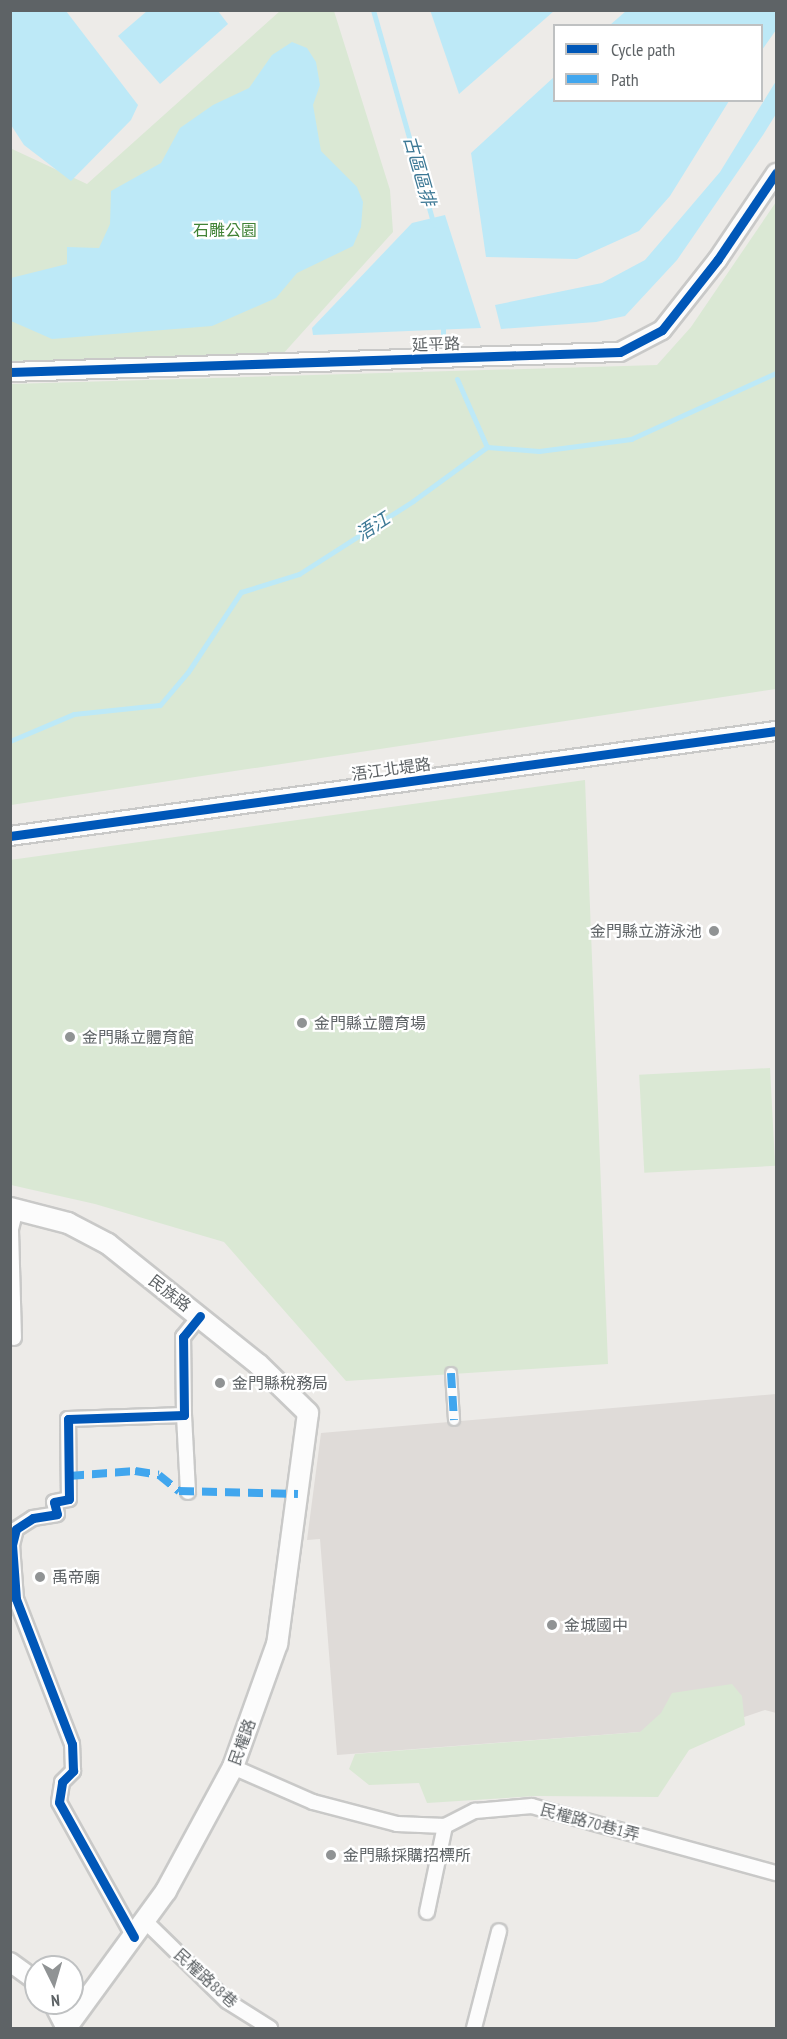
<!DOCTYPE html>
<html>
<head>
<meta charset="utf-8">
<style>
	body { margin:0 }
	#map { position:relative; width:787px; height:2039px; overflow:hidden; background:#edebe8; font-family:"PT Sans Narrow","Noto Sans TC",sans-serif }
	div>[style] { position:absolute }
	.education>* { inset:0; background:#dfdbd8 }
	.green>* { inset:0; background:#dae8d4; transform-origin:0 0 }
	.water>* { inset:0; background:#bde9f7 }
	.stream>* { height:5px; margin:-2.5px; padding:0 2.5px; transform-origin:2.5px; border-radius:2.5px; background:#bde9f7 }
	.roads { filter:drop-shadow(2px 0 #c9c9c8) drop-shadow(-2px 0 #c9c9c8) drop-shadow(0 2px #c9c9c8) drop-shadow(0 -2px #c9c9c8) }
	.pedestrian>* { height:10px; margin:-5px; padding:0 5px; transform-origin:5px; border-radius:5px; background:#fcfcfc }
	.minor>* { height:14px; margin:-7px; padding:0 7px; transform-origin:7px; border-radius:7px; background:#fcfcfc }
	.tertiary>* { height:18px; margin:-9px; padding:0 9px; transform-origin:9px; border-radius:9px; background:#fcfcfc }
	.secondary>* { height:20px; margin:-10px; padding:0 10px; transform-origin:10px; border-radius:10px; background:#fcfcfc }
	.quiet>* { height:8px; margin-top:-4px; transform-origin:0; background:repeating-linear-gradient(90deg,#41a6ee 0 15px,transparent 0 23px) }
	.cycleway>* { height:9px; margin:-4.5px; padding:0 4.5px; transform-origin:4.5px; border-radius:4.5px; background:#0057b8 }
	.dots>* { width:16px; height:16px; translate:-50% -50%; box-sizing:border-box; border:3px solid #fff; border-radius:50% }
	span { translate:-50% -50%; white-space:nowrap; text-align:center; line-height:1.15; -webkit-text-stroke:4.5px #fff; paint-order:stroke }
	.park-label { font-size:16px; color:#418337 }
	.street-label { font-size:16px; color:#5e6366 }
	.poi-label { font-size:16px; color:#5e6366 }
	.right { translate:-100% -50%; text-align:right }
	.left { translate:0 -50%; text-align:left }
	.water-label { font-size:18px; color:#3c7895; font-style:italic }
	.frame { position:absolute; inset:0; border:12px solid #5e6366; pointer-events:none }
	.legend { position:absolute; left:553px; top:24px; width:210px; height:78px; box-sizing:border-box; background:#fff; border:2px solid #bfc1c2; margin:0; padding:8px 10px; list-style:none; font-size:18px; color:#5e6366 }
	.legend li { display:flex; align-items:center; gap:12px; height:30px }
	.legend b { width:30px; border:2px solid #bfc1c2 }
	.north { position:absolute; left:24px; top:1955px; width:60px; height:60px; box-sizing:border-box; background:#fff; border:2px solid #bfc1c2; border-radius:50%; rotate:175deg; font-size:16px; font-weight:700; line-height:24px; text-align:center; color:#5e6366 }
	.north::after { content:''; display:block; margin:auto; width:21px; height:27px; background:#909394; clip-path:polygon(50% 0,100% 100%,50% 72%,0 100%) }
</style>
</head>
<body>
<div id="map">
	<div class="education">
		<i style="clip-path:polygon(776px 1394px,776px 1713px,765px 1710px,718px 1726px,337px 1755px,320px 1539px,307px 1540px,321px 1433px)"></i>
	</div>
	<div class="green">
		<i style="clip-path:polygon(280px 11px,334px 11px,390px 190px,393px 232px,282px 355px,11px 361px,10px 148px,87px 184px)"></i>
		<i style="clip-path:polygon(776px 202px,776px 689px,11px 805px,11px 384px,657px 365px,691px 327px)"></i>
		<i style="clip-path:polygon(585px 780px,608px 1364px,346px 1381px,224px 1242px,95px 1204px,11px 1185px,10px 860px)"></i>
		<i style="left:770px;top:1068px;width:98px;height:131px;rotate:87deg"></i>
		<i style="clip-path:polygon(732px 1684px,742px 1696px,745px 1725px,689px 1750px,658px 1797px,537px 1796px,427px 1803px,419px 1783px,369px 1785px,349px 1769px,355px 1754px,640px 1732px,661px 1713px,672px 1693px)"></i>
	</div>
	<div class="water">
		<i style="clip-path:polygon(430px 10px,554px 10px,554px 11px,459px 94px)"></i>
		<i style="clip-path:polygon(10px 11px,66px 11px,138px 105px,131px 120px,71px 181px,24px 145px,11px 125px)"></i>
		<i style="clip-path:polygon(147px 11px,218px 11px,228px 24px,160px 84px,118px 36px)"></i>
		<i style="clip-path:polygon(626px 11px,776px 11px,776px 30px,762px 50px,762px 26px,610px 25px)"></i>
		<i style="clip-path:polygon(292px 42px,307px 48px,316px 62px,320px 85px,313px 105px,321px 151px,357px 187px,363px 202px,361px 227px,353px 246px,297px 273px,276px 298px,212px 326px,52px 339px,11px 321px,11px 278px,67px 264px,67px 247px,99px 248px,110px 224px,111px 191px,161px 163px,180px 128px,213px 105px,249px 88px,272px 55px)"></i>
		<i style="clip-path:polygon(554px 77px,554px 100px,729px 101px,670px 196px,639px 231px,577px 259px,486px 257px,471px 153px)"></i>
		<i style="clip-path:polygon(776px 81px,776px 114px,763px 135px,677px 260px,625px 316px,596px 322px,501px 329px,495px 305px,602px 283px,645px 260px,720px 172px)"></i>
		<i style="clip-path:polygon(445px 215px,481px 328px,313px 335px,312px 328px,412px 223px)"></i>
	</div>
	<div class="stream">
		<i style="left:373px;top:10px;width:223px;rotate:74.2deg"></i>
		<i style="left:443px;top:335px;width:12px;rotate:-90deg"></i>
		<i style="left:457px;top:379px;width:74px;rotate:66.2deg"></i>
		<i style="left:10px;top:741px;width:69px;rotate:-22.9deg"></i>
		<i style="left:74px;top:714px;width:86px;rotate:-6deg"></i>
		<i style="left:160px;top:705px;width:43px;rotate:-49.7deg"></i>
		<i style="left:188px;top:672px;width:96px;rotate:-56.5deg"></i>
		<i style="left:241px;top:592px;width:61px;rotate:-17.2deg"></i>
		<i style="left:299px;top:574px;width:135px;rotate:-32.6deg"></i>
		<i style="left:413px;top:501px;width:92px;rotate:-36.1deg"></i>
		<i style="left:487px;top:447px;width:52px;rotate:4.4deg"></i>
		<i style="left:539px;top:451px;width:93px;rotate:-7.4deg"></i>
		<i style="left:631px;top:439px;width:159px;rotate:-24.5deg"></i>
	</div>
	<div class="roads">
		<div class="pedestrian">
			<i style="left:451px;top:1373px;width:47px;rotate:86.3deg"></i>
		</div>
		<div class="minor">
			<i style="left:14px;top:1338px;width:109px;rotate:-91.6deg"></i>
			<i style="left:11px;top:1229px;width:21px;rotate:-76deg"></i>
			<i style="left:184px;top:1415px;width:77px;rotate:87deg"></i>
			<i style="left:233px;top:1767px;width:87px;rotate:23.6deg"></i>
			<i style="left:313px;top:1802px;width:87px;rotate:14.7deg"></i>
			<i style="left:397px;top:1824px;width:48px;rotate:2.4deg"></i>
			<i style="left:445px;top:1826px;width:34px;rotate:-27deg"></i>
			<i style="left:475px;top:1811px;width:57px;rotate:-5deg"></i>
			<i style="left:532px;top:1806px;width:253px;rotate:15.4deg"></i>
			<i style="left:427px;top:1912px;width:88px;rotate:-78.2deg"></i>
			<i style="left:146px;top:1922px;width:113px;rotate:44.3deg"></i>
			<i style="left:227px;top:2001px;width:51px;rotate:32.1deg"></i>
			<i style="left:134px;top:1937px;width:154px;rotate:-119.1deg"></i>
			<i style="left:59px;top:1802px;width:20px;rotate:-81deg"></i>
			<i style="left:62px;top:1782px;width:16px;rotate:-45deg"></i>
			<i style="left:73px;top:1771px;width:27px;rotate:-92deg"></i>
			<i style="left:72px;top:1744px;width:155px;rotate:-111.1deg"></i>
			<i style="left:16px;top:1599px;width:54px;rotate:-94.2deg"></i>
			<i style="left:12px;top:1545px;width:16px;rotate:-76deg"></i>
			<i style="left:16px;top:1529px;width:20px;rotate:-33deg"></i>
			<i style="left:33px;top:1518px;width:24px;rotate:-9deg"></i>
			<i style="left:57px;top:1514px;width:12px;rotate:-104deg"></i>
			<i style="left:54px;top:1502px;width:15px;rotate:-11deg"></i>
			<i style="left:69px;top:1499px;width:80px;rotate:-90.7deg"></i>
			<i style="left:68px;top:1419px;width:116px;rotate:-2deg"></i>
			<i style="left:184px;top:1415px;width:78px;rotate:-90.7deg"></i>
			<i style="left:183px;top:1337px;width:27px;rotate:-51deg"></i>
			<i style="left:474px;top:2028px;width:100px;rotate:-75.5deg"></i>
		</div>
		<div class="tertiary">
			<i style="left:10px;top:372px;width:610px;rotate:-1.88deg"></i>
			<i style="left:620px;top:352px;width:47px;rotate:-27.6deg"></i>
			<i style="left:662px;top:330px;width:90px;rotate:-51.7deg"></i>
			<i style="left:718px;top:259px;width:104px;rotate:-56deg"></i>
			<i style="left:10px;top:836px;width:773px;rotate:-7.81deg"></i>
			<i style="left:10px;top:1962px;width:32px;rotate:36deg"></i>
			<i style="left:53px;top:2003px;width:28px;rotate:63deg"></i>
		</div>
		<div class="secondary">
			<i style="left:10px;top:1208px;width:60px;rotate:14.5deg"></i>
			<i style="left:68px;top:1223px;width:45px;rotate:27.7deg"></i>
			<i style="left:108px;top:1244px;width:192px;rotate:38.7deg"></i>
			<i style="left:258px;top:1364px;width:70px;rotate:44.4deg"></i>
			<i style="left:308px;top:1413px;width:233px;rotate:97.6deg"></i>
			<i style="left:277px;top:1644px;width:131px;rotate:109.7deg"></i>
			<i style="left:233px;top:1767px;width:141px;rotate:118.4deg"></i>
			<i style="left:166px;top:1891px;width:170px;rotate:126.1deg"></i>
		</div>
	</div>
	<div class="quiet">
		<i style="left:451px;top:1373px;width:47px;rotate:86.3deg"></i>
		<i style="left:69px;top:1476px;width:66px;rotate:-4.3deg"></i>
		<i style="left:135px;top:1471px;width:24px;rotate:9deg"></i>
		<i style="left:159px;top:1475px;width:26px;rotate:39deg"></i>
		<i style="left:179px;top:1491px;width:119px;rotate:1.4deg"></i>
	</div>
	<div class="cycleway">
		<i style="left:10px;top:372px;width:610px;rotate:-1.88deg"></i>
		<i style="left:620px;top:352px;width:47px;rotate:-27.6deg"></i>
		<i style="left:662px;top:330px;width:90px;rotate:-51.7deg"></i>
		<i style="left:718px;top:259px;width:104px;rotate:-56deg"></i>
		<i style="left:10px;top:836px;width:773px;rotate:-7.81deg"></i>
		<i style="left:134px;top:1937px;width:154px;rotate:-119.1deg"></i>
		<i style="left:59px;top:1802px;width:20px;rotate:-81deg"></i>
		<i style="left:62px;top:1782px;width:16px;rotate:-45deg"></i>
		<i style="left:73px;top:1771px;width:27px;rotate:-92deg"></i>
		<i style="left:72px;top:1744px;width:155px;rotate:-111.1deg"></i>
		<i style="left:16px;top:1599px;width:54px;rotate:-94.2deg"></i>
		<i style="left:12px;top:1545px;width:16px;rotate:-76deg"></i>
		<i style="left:16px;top:1529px;width:20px;rotate:-33deg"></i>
		<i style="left:33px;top:1518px;width:24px;rotate:-9deg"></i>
		<i style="left:57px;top:1514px;width:12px;rotate:-104deg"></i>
		<i style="left:54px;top:1502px;width:15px;rotate:-11deg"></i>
		<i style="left:69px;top:1499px;width:80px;rotate:-90.7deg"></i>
		<i style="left:68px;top:1419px;width:116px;rotate:-2deg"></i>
		<i style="left:184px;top:1415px;width:78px;rotate:-90.7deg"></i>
		<i style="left:183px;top:1337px;width:27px;rotate:-51deg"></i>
	</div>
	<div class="dots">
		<i style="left:714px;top:931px;background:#909394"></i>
		<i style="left:302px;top:1023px;background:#909394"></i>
		<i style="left:70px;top:1037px;background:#909394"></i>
		<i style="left:220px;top:1383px;background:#909394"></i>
		<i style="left:40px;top:1577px;background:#909394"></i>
		<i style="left:552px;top:1625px;background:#909394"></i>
		<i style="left:331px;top:1855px;background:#909394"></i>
	</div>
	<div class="park-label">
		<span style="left:225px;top:230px">石雕公園</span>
	</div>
	<div class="street-label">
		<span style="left:436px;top:344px;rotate:-2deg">延平路</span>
		<span style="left:391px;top:769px;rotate:-8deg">浯江北堤路</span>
		<span style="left:170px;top:1293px;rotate:38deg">民族路</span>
		<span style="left:242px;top:1742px;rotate:-70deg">民權路</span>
		<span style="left:590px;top:1822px;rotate:15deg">民權路70巷1弄</span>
		<span style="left:206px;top:1978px;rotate:42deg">民權路88巷</span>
	</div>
	<div class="poi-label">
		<span class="right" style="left:702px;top:931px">金門縣立游泳池</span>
		<span class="left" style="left:314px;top:1023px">金門縣立體育場</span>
		<span class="left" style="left:82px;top:1037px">金門縣立體育館</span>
		<span class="left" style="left:232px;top:1383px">金門縣稅務局</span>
		<span class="left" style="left:52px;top:1577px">禹帝廟</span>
		<span class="left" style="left:564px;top:1625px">金城國中</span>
		<span class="left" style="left:343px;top:1855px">金門縣採購招標所</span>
	</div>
	<div class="water-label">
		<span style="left:419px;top:171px;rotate:74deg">古區區排</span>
		<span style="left:373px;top:527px;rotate:-33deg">浯江</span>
	</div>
	<div class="frame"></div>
	<ul class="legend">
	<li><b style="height:8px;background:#0057b8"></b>Cycle path</li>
	<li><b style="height:8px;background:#41a6ee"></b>Path</li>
	</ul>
	<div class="north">N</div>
</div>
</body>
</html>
